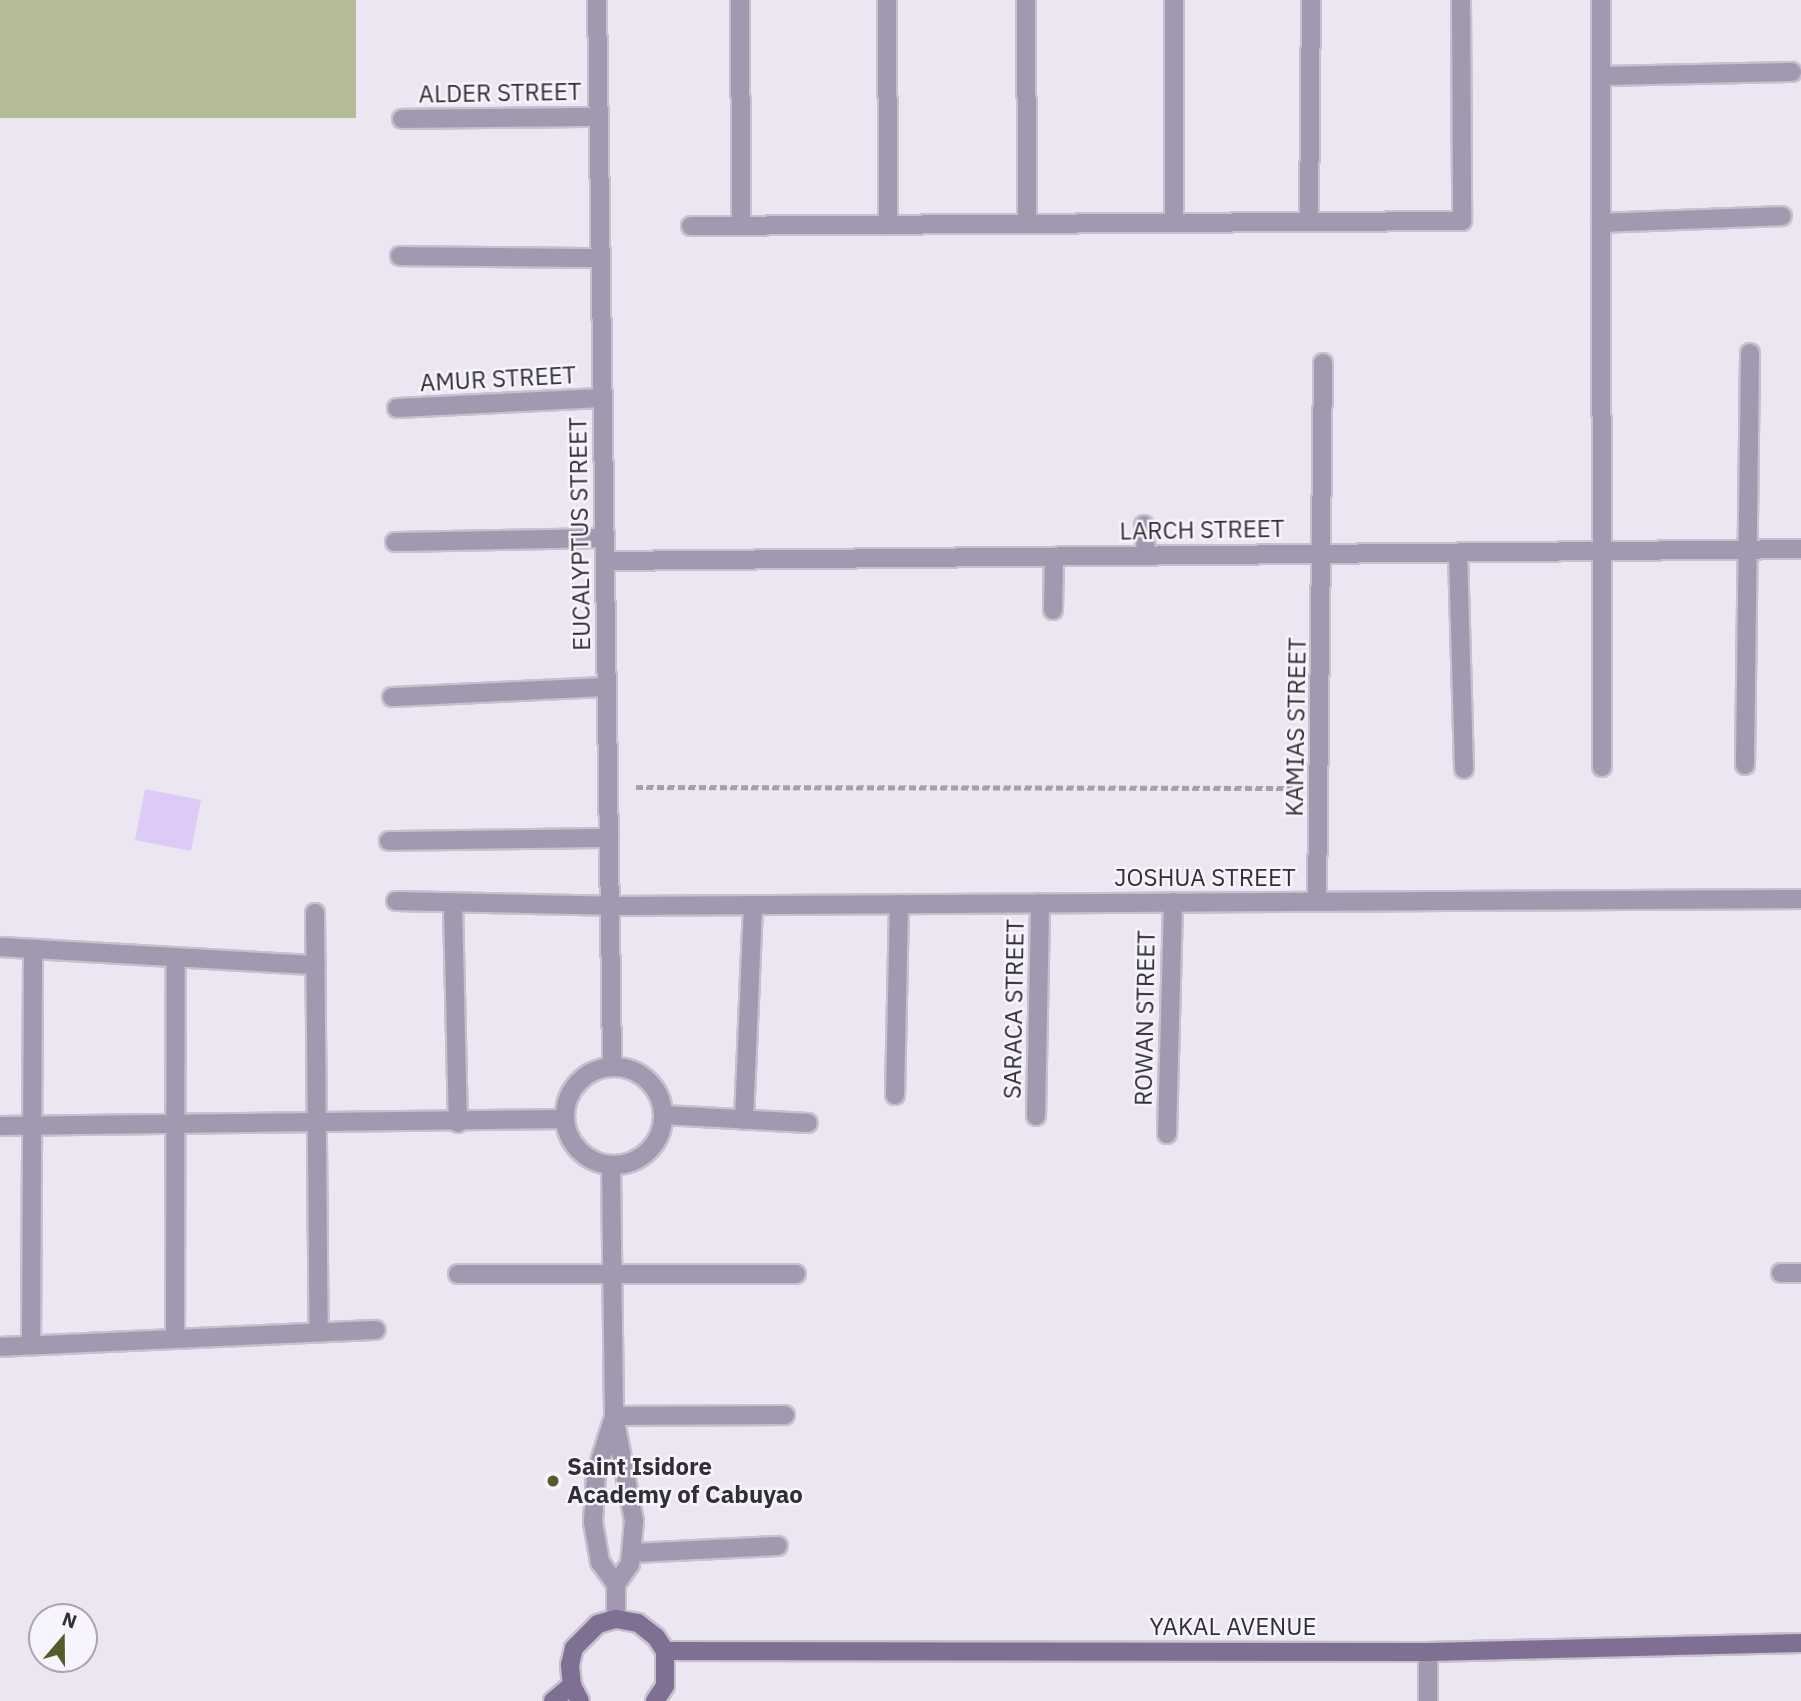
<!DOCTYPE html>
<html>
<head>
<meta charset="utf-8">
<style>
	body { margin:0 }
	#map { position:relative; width:1801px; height:1701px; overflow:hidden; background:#ebe6f2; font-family:"IBM Plex Sans",sans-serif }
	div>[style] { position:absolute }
	.green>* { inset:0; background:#b4bb97; transform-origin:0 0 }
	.building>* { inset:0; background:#decaf7; transform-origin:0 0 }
	.path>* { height:4.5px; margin-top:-2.25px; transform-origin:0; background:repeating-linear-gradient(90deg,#a5a1ab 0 7px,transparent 0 10.5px) }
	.roads { filter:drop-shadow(2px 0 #c6c1cc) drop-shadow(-2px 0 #c6c1cc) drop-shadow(0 2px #c6c1cc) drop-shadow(0 -2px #c6c1cc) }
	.lane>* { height:18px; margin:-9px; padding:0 9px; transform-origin:9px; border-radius:9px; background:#a298af }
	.street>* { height:18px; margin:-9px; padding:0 9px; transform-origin:9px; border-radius:9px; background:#a298af }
	.street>.ring { margin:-9px; padding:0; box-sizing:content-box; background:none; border:18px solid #a298af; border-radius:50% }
	.secondary>* { height:18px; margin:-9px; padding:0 9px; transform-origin:9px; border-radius:9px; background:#7f7093 }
	.dots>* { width:19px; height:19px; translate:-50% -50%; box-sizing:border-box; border:4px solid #f8f4fe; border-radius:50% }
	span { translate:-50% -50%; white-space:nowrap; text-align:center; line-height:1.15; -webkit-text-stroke:5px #f8f4fe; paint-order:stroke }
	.street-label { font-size:24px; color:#312f34 }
	.poi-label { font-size:24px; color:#312f34; font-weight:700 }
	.left { translate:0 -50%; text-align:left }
	.north { position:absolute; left:28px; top:1603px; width:70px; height:70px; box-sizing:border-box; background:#f8f4fe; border:2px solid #a8a5ad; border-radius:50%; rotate:20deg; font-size:19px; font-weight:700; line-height:28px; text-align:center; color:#312f34 }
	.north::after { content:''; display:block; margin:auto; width:24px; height:32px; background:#555c2a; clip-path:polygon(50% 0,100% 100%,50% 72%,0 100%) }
</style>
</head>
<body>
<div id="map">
	<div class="green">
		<i style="left:0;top:0;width:356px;height:118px"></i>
	</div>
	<div class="building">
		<i style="left:145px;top:789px;width:57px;height:52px;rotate:11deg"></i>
	</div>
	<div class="path">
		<i style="left:636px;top:787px;width:657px;rotate:0.09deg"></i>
	</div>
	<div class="roads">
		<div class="lane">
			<i style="left:691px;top:226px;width:771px;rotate:-0.37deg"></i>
		</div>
		<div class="street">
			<i style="left:597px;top:0;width:1067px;rotate:89.19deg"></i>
			<i style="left:740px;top:0;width:225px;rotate:89.7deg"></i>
			<i style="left:887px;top:0;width:224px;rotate:89.7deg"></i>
			<i style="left:1026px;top:0;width:224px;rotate:89.7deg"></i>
			<i style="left:1174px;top:0;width:223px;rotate:90deg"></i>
			<i style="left:1461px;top:0;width:221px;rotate:89.7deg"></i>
			<i style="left:1601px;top:0;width:767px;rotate:89.93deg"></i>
			<i style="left:1601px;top:76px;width:191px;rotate:-1.2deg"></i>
			<i style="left:402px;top:119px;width:196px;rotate:-0.6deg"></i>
			<i style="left:1309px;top:222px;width:222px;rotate:-89.5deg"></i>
			<i style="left:1601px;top:223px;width:181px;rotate:-2.2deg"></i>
			<i style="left:400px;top:256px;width:201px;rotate:0.6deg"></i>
			<i style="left:397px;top:408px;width:205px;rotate:-2.8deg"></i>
			<i style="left:1144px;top:525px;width:30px;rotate:86deg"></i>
			<i style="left:395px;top:542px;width:209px;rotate:-1.1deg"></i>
			<i style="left:1458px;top:553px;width:216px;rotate:88.4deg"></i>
			<i style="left:605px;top:561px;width:1196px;rotate:-0.57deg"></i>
			<i style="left:1053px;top:610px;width:53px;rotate:-88.9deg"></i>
			<i style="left:392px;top:697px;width:214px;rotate:-2.7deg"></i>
			<i style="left:1745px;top:765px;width:412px;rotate:-89.3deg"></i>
			<i style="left:389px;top:841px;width:219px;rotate:-0.8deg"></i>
			<i style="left:396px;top:901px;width:213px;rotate:1.3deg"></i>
			<i style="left:609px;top:906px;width:1192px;rotate:-0.34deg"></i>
			<i style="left:1317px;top:901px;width:538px;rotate:-89.36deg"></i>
			<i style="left:453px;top:905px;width:218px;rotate:88.7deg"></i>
			<i style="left:315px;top:913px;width:419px;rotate:89.5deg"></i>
			<i style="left:0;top:947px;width:316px;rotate:3.3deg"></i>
			<i class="ring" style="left:565px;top:1067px;width:80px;height:80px"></i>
			<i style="left:895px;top:1095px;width:191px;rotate:-88.8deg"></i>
			<i style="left:664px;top:1115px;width:144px;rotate:3.2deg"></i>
			<i style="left:1036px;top:1116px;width:213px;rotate:-88.9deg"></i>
			<i style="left:744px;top:1120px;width:215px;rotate:-87.6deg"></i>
			<i style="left:0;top:1126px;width:565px;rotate:-0.71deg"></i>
			<i style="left:1167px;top:1134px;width:232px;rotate:-88.5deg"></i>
			<i style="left:611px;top:1166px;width:250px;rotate:89.3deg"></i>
			<i style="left:614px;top:1416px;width:107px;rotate:79.2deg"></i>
			<i style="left:634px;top:1521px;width:43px;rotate:95.3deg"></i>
			<i style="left:630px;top:1564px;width:24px;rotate:125deg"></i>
			<i style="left:616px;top:1584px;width:35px;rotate:90deg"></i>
			<i style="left:1781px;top:1273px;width:20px"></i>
			<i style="left:458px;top:1274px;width:338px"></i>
			<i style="left:175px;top:1339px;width:382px;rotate:-89.9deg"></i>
			<i style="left:31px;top:1345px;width:396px;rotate:-89.7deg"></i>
			<i style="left:0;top:1347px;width:376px;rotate:-2.6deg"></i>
			<i style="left:614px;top:1416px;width:171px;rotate:-0.3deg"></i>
			<i style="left:613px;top:1420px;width:57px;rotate:107.5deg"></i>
			<i style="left:596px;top:1474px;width:48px;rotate:93.6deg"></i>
			<i style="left:593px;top:1522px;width:41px;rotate:80.1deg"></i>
			<i style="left:600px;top:1562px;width:27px;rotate:54deg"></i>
			<i style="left:633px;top:1553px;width:145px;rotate:-2.8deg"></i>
			<i style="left:1428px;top:1701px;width:49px;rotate:-90deg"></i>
		</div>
		<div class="secondary">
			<i style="left:665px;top:1651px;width:763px;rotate:0.08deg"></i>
			<i style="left:1428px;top:1652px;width:373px;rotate:-1.4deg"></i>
			<i style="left:553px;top:1701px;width:25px;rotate:-40deg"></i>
			<i style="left:580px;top:1701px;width:18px;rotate:-117deg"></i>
			<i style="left:572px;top:1685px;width:20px;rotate:-96deg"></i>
			<i style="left:570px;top:1665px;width:17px;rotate:-77deg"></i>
			<i style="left:574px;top:1648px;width:34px;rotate:-45deg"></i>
			<i style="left:598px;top:1624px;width:19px;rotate:-16deg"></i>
			<i style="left:616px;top:1619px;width:22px;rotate:10deg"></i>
			<i style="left:638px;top:1623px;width:23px;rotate:38deg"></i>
			<i style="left:656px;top:1637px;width:17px;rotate:57deg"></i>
			<i style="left:665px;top:1651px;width:35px;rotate:90deg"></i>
			<i style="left:665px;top:1686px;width:18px;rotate:124deg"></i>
		</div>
	</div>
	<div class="dots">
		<i style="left:553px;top:1481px;background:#555c2a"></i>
	</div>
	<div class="street-label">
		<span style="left:500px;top:93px;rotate:-1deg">ALDER STREET</span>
		<span style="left:498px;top:379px;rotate:-3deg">AMUR STREET</span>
		<span style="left:1202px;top:530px;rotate:-1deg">LARCH STREET</span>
		<span style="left:580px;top:534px;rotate:-91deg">EUCALYPTUS STREET</span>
		<span style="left:1296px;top:727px;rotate:-89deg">KAMIAS STREET</span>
		<span style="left:1205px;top:878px">JOSHUA STREET</span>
		<span style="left:1014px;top:1009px;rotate:-89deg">SARACA STREET</span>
		<span style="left:1145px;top:1018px;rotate:-89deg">ROWAN STREET</span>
		<span style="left:1233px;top:1627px">YAKAL AVENUE</span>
	</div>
	<div class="poi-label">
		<span class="left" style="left:567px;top:1481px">Saint Isidore<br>Academy of Cabuyao</span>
	</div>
	<div class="north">N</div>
</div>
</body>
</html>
